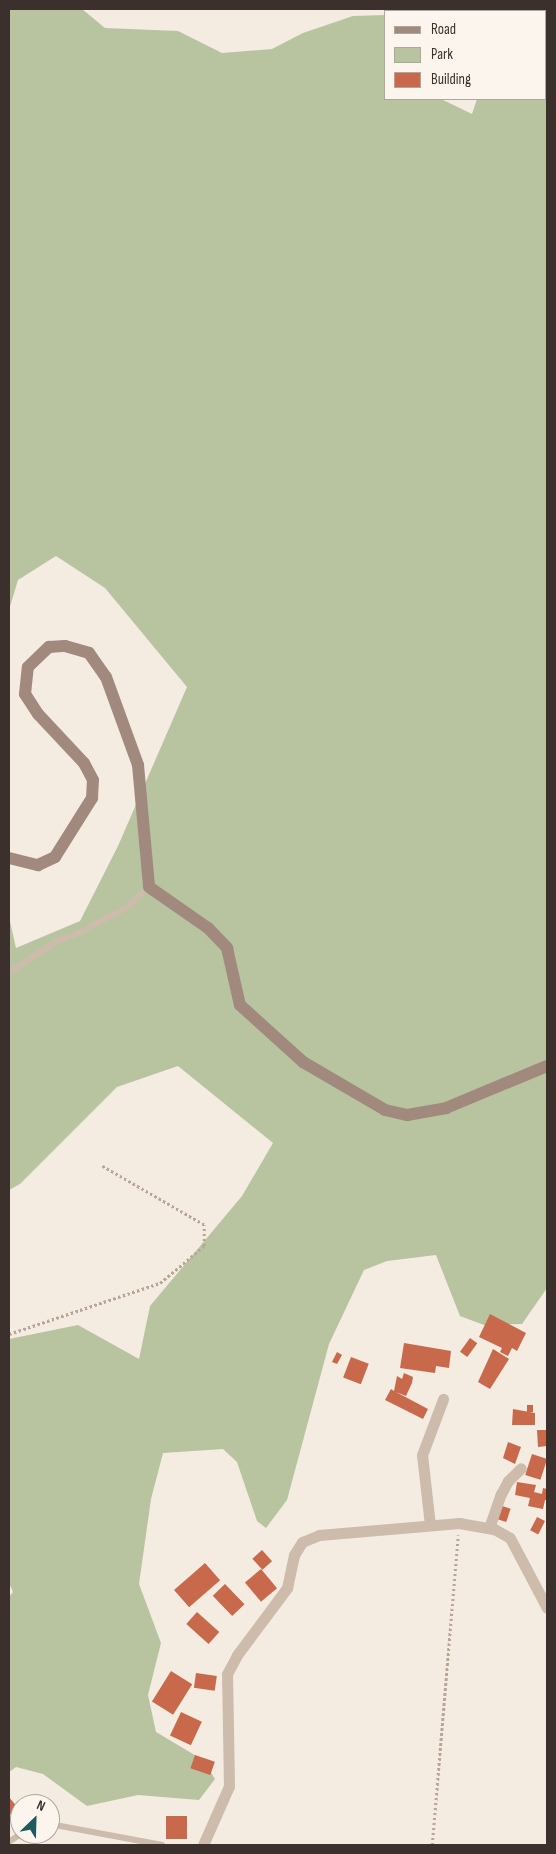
<!DOCTYPE html>
<html>
<head>
<meta charset="utf-8">
<style>
	body { margin:0 }
	#map { position:relative; width:556px; height:1854px; overflow:hidden; background:#f4ebe1; font-family:"Sofia Sans Condensed",sans-serif }
	div>[style] { position:absolute }
	.green>* { inset:0; background:#b8c4a0 }
	.building>* { inset:0; background:#c8694b; transform-origin:0 0 }
	.path>* { height:2.5px; margin-top:-1.25px; transform-origin:0; background:repeating-linear-gradient(90deg,#b9a596 0 2.5px,transparent 0 5px) }
	.lane>* { height:5.5px; margin:-2.75px; padding:0 2.75px; transform-origin:2.75px; border-radius:2.75px; background:#cdbbac }
	.street>* { height:11px; margin:-5.5px; padding:0 5.5px; transform-origin:5.5px; border-radius:5.5px; background:#cdbbac }
	.secondary>* { height:12px; margin:-6px; padding:0 6px; transform-origin:6px; border-radius:6px; background:#a18a7d }
	span { translate:-50% -50%; white-space:nowrap; text-align:center; line-height:1.15; -webkit-text-stroke:4.5px #fbf5ee; paint-order:stroke }
	.frame { position:absolute; inset:0; border:10px solid #3b302b; pointer-events:none }
	.legend { position:absolute; left:384px; top:10px; width:162px; height:90px; box-sizing:border-box; background:#fbf5ee; border:1px solid #aea6a0; margin:0; padding:6px 9px; list-style:none; font-size:15px; color:#3b302b }
	.legend li { display:flex; align-items:center; gap:10px; height:25px }
	.legend b { width:25px; border:1px solid #aea6a0 }
	.north { position:absolute; left:10px; top:1794px; width:50px; height:50px; box-sizing:border-box; background:#fbf5ee; border:1px solid #aea6a0; border-radius:50%; rotate:24deg; font-size:14px; font-weight:700; line-height:20px; text-align:center; color:#3b302b }
	.north::after { content:''; display:block; margin:auto; width:18px; height:22px; background:#1f5a5e; clip-path:polygon(50% 0,100% 100%,50% 72%,0 100%) }
</style>
</head>
<body>
<div id="map">
	<div class="green">
		<i style="clip-path:polygon(9px 9px,82px 9px,105px 28px,178px 31px,222px 53px,272px 49px,303px 33px,353px 16px,385px 15px,385px 99px,441px 99px,472px 114px,477px 99px,545px 99px,545px 11px,511px 11px,547px 9px,547px 1288px,522px 1324px,484px 1325px,460px 1316px,436px 1255px,387px 1261px,364px 1270px,329px 1344px,287px 1500px,266px 1528px,257px 1521px,237px 1462px,223px 1449px,163px 1453px,151px 1499px,139px 1584px,161px 1643px,148px 1695px,156px 1732px,203px 1760px,215px 1779px,199px 1800px,138px 1795px,87px 1806px,43px 1774px,16px 1767px,9px 1772px,9px 1597px,13px 1592px,9px 1583px,9px 1339px,78px 1325px,139px 1359px,150px 1306px,242px 1196px,273px 1143px,178px 1066px,117px 1087px,20px 1184px,9px 1190px,9px 917px,16px 948px,80px 921px,118px 846px,187px 687px,105px 588px,56px 556px,18px 580px,9px 610px)"></i>
	</div>
	<div class="building">
		<i style="clip-path:polygon(490px 1314px,526px 1333px,517px 1351px,512px 1348px,508px 1356px,500px 1352px,502px 1348px,479px 1337px)"></i>
		<i style="left:470px;top:1338px;width:9px;height:17px;rotate:36deg"></i>
		<i style="clip-path:polygon(404px 1343px,451px 1351px,449px 1368px,436px 1366px,435px 1373px,400px 1368px)"></i>
		<i style="clip-path:polygon(493px 1349px,509px 1359px,490px 1389px,478px 1382px)"></i>
		<i style="clip-path:polygon(337px 1352px,342px 1355px,337px 1364px,332px 1362px)"></i>
		<i style="left:351px;top:1357px;width:19px;height:22px;rotate:21deg"></i>
		<i style="clip-path:polygon(404px 1373px,413px 1377px,412px 1383px,406px 1396px,396px 1392px,428px 1409px,423px 1419px,385px 1400px,391px 1389px,394px 1391px,397px 1376px,402px 1379px)"></i>
		<i style="left:527px;top:1405px;width:6px;height:7px"></i>
		<i style="clip-path:polygon(513px 1409px,535px 1413px,535px 1425px,512px 1425px)"></i>
		<i style="clip-path:polygon(537px 1430px,547px 1430px,547px 1446px,538px 1447px)"></i>
		<i style="clip-path:polygon(508px 1442px,521px 1447px,515px 1464px,503px 1458px)"></i>
		<i style="left:532px;top:1454px;width:16px;height:22px;rotate:18deg"></i>
		<i style="clip-path:polygon(517px 1482px,536px 1485px,534px 1492px,542px 1494px,543px 1488px,547px 1489px,547px 1500px,545px 1500px,543px 1509px,528px 1506px,530px 1498px,515px 1495px)"></i>
		<i style="left:502px;top:1506px;width:9px;height:14px;rotate:18deg"></i>
		<i style="left:537px;top:1517px;width:9px;height:15px;rotate:27deg"></i>
		<i style="left:262px;top:1550px;width:15px;height:13px;rotate:48deg"></i>
		<i style="left:205px;top:1563px;width:23px;height:41px;rotate:49deg"></i>
		<i style="left:261px;top:1569px;width:25px;height:21px;rotate:50deg"></i>
		<i style="left:225px;top:1584px;width:28px;height:17px;rotate:46deg"></i>
		<i style="left:197px;top:1612px;width:30px;height:16px;rotate:42deg"></i>
		<i style="left:171px;top:1671px;width:25px;height:36px;rotate:32deg"></i>
		<i style="left:196px;top:1673px;width:21px;height:15px;rotate:8deg"></i>
		<i style="left:181px;top:1712px;width:23px;height:26px;rotate:25deg"></i>
		<i style="left:195px;top:1755px;width:21px;height:14px;rotate:19deg"></i>
		<i style="clip-path:polygon(9px 1797px,18px 1808px,9px 1816px)"></i>
		<i style="left:166px;top:1816px;width:21px;height:23px"></i>
	</div>
	<div class="path">
		<i style="left:9px;top:1334px;width:159px;rotate:-18.7deg"></i>
		<i style="left:160px;top:1283px;width:57px;rotate:-40.1deg"></i>
		<i style="left:204px;top:1246px;width:21px;rotate:-90deg"></i>
		<i style="left:204px;top:1225px;width:118px;rotate:-150deg"></i>
		<i style="left:432px;top:1845px;width:311px;rotate:-85.2deg"></i>
	</div>
	<div class="lane">
		<i style="left:13px;top:970px;width:55px;rotate:-33.1deg"></i>
		<i style="left:59px;top:940px;width:19px;rotate:-18deg"></i>
		<i style="left:77px;top:934px;width:55px;rotate:-28deg"></i>
		<i style="left:126px;top:908px;width:31px;rotate:-42deg"></i>
		<i style="left:50px;top:1824px;width:114px;rotate:10.6deg"></i>
		<i style="left:9px;top:1842px;width:14px;rotate:-34deg"></i>
	</div>
	<div class="street">
		<i style="left:430px;top:1525px;width:70px;rotate:-96.5deg"></i>
		<i style="left:422px;top:1455px;width:60px;rotate:-69.4deg"></i>
		<i style="left:489px;top:1528px;width:36px;rotate:-71deg"></i>
		<i style="left:501px;top:1494px;width:15px;rotate:-62deg"></i>
		<i style="left:508px;top:1481px;width:18px;rotate:-45deg"></i>
		<i style="left:203px;top:1845px;width:64px;rotate:-66.2deg"></i>
		<i style="left:229px;top:1786px;width:112px;rotate:-91deg"></i>
		<i style="left:227px;top:1674px;width:21px;rotate:-62deg"></i>
		<i style="left:237px;top:1655px;width:84px;rotate:-53.3deg"></i>
		<i style="left:287px;top:1588px;width:34px;rotate:-78deg"></i>
		<i style="left:294px;top:1555px;width:15px;rotate:-58deg"></i>
		<i style="left:302px;top:1542px;width:18px;rotate:-22deg"></i>
		<i style="left:319px;top:1535px;width:141px;rotate:-4.9deg"></i>
		<i style="left:459px;top:1523px;width:36px;rotate:10deg"></i>
		<i style="left:494px;top:1529px;width:18px;rotate:29deg"></i>
		<i style="left:510px;top:1538px;width:79px;rotate:62.1deg"></i>
	</div>
	<div class="secondary">
		<i style="left:9px;top:858px;width:30px;rotate:14deg"></i>
		<i style="left:38px;top:865px;width:19px;rotate:-25deg"></i>
		<i style="left:55px;top:857px;width:70px;rotate:-57.9deg"></i>
		<i style="left:92px;top:798px;width:18px;rotate:-87deg"></i>
		<i style="left:93px;top:780px;width:19px;rotate:-118deg"></i>
		<i style="left:84px;top:763px;width:67px;rotate:-133.2deg"></i>
		<i style="left:38px;top:714px;width:24px;rotate:-123deg"></i>
		<i style="left:25px;top:694px;width:27px;rotate:-84deg"></i>
		<i style="left:28px;top:667px;width:29px;rotate:-44deg"></i>
		<i style="left:49px;top:647px;width:16px;rotate:-4deg"></i>
		<i style="left:65px;top:646px;width:25px;rotate:16deg"></i>
		<i style="left:89px;top:653px;width:29px;rotate:55deg"></i>
		<i style="left:106px;top:677px;width:94px;rotate:70deg"></i>
		<i style="left:138px;top:765px;width:122px;rotate:84.8deg"></i>
		<i style="left:149px;top:887px;width:72px;rotate:34.8deg"></i>
		<i style="left:208px;top:928px;width:28px;rotate:46deg"></i>
		<i style="left:227px;top:948px;width:58px;rotate:77.2deg"></i>
		<i style="left:240px;top:1005px;width:85px;rotate:42.1deg"></i>
		<i style="left:303px;top:1062px;width:95px;rotate:30.3deg"></i>
		<i style="left:385px;top:1110px;width:23px;rotate:13deg"></i>
		<i style="left:407px;top:1115px;width:40px;rotate:-10deg"></i>
		<i style="left:446px;top:1108px;width:109px;rotate:-22.6deg"></i>
	</div>
	<div class="frame"></div>
	<ul class="legend">
	<li><b style="height:6px;background:#a18a7d"></b>Road</li>
	<li><b style="height:14px;background:#b8c4a0"></b>Park</li>
	<li><b style="height:14px;background:#c8694b"></b>Building</li>
	</ul>
	<div class="north">N</div>
</div>
</body>
</html>
